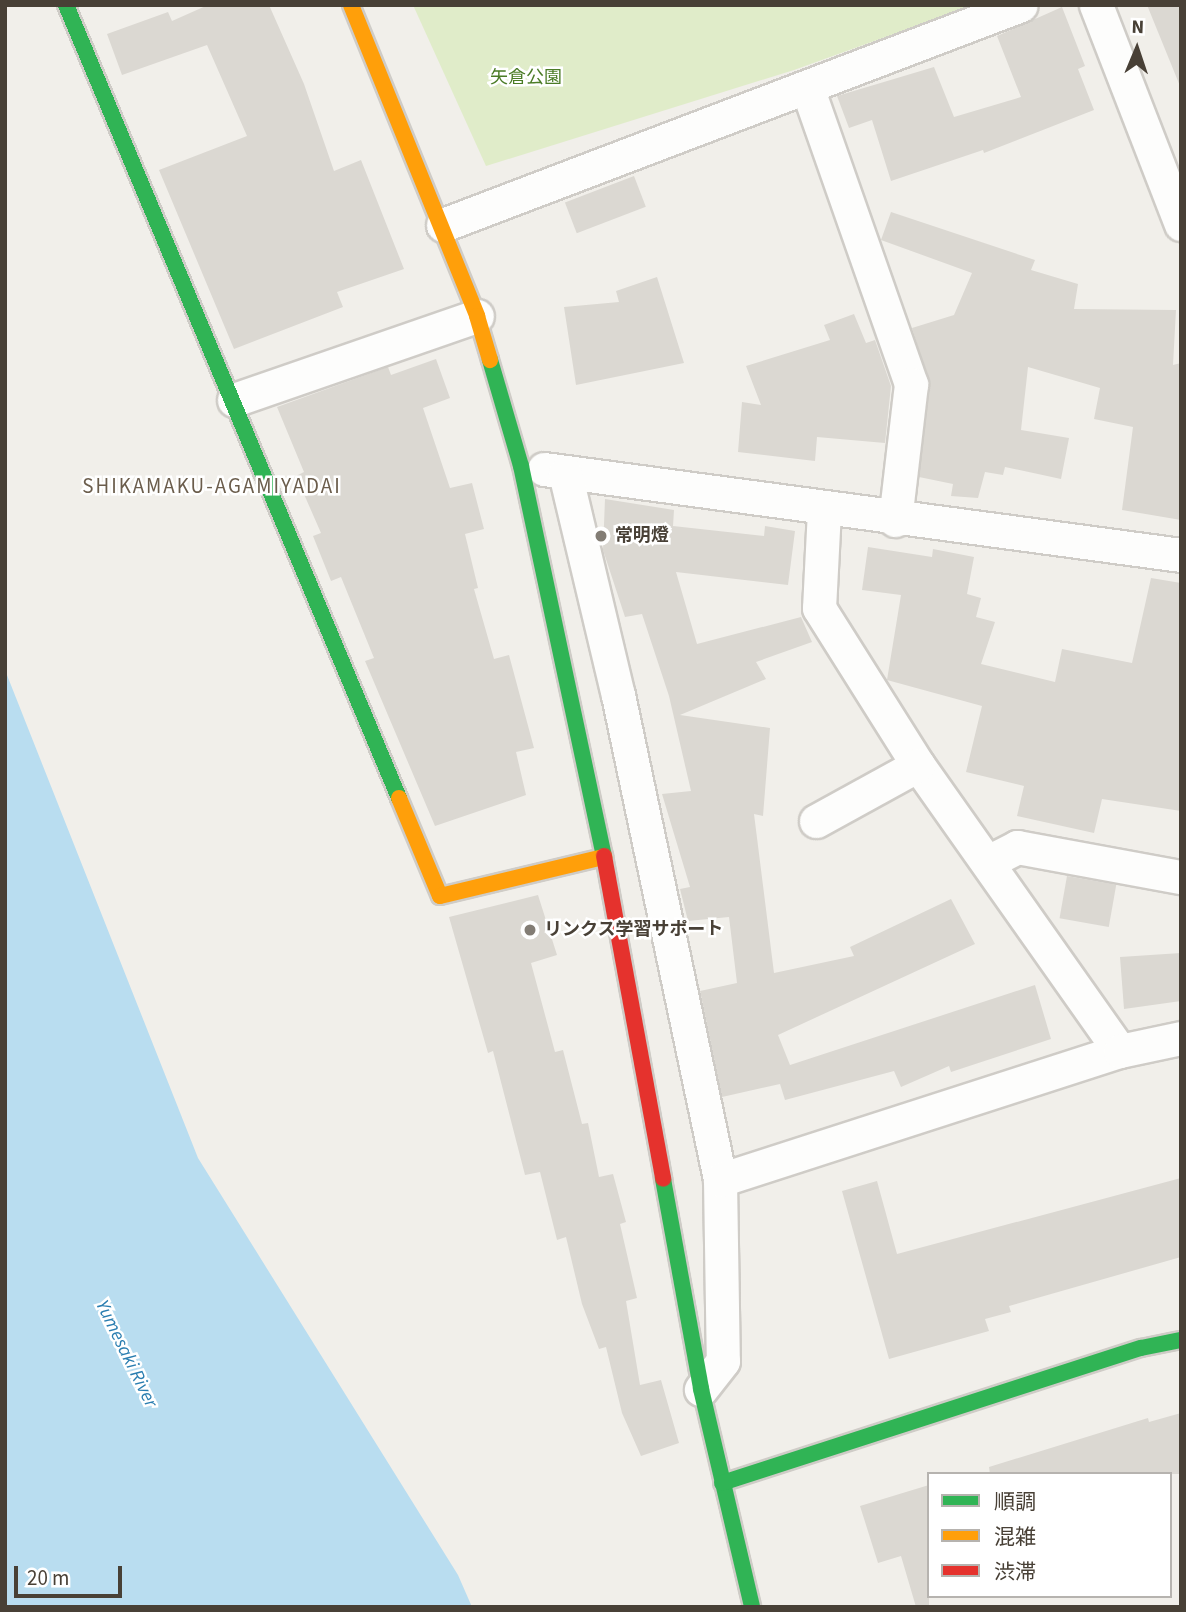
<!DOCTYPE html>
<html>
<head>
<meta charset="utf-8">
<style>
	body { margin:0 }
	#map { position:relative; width:1186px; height:1612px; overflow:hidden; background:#f1efea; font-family:"Source Sans 3","Noto Sans JP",sans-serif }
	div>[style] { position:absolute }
	.green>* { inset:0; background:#e0ecc9 }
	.water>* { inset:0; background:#b9ddf0 }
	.building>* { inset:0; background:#dbd8d2; transform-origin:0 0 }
	.roads { filter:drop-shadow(2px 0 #cfccc7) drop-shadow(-2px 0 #cfccc7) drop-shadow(0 2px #cfccc7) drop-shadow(0 -2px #cfccc7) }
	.street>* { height:33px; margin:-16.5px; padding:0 16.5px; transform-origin:16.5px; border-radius:16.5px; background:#fdfdfc }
	.fast>* { height:16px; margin:-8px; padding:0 8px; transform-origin:8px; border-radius:8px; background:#30b455 }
	.slow>* { height:16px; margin:-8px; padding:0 8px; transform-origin:8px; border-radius:8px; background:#ff9f0a }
	.jam>* { height:16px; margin:-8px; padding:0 8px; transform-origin:8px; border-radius:8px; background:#e5322d }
	.dots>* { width:19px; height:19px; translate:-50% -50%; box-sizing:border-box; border:4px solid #fff; border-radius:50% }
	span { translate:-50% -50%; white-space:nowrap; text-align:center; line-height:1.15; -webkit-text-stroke:5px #fff; paint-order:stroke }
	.park-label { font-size:18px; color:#4b7c26 }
	.poi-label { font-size:18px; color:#484036; font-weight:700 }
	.left { translate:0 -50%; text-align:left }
	.water-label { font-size:19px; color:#297db0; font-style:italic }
	.quarter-label { font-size:21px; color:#6b5d4c; letter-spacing:2px }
	.frame { position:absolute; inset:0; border:7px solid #484036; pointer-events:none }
	.legend { position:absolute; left:927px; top:1472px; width:245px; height:126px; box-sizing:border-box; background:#fff; border:2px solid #b6b3af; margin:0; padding:9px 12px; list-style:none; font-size:21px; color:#484036 }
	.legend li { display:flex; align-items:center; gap:14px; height:35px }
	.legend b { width:35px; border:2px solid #b6b3af }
	.north { position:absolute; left:1102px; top:14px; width:70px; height:70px; -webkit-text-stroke:5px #fff; paint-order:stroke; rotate:2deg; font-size:19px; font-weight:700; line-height:28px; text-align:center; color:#484036 }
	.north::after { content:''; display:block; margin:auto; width:24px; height:32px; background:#484036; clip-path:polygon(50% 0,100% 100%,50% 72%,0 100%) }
	.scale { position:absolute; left:14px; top:1566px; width:108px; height:32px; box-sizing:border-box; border:4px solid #484036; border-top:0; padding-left:9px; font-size:21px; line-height:24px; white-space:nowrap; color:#484036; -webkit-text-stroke:5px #fff; paint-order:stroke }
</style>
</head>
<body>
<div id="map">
	<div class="green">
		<i style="clip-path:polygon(413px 5px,974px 5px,794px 70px,486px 166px)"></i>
	</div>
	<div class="water">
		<i style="clip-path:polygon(5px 670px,198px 1158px,458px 1575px,472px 1607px,5px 1607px)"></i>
	</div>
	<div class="building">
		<i style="clip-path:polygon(208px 5px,269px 5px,304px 84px,334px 171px,361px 160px,404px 269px,337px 292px,343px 307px,234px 349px,159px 170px,247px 136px,207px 45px,122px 75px,107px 34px,168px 12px,172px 21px)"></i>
		<i style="clip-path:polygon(1147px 5px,1181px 5px,1181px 86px,1180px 86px)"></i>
		<i style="clip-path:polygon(1062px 7px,1085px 66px,1078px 69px,1094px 110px,984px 153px,983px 150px,891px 181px,872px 120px,849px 128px,837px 96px,934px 67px,954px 117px,1021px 97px,997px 36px)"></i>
		<i style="left:634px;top:176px;width:33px;height:74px;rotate:69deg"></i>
		<i style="clip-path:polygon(891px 212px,1035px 260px,1031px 270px,1078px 284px,1074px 309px,1176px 310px,1173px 365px,1181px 363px,1181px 520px,1122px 510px,1133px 427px,1094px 419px,1100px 388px,1028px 367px,1021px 430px,1069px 438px,1061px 479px,1005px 467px,1003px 475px,985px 472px,978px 498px,951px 496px,953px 484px,919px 477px,930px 386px,912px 328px,954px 315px,972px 273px,881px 240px)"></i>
		<i style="clip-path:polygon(657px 277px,684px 363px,576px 385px,564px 307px,619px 302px,616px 291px)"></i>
		<i style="clip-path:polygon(854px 314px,866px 343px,875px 340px,891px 386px,885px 443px,817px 437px,815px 461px,738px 452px,742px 402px,761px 405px,746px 366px,830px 340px,824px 325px)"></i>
		<i style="clip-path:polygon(436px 359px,450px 398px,423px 408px,450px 488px,472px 483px,484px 529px,465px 534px,478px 588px,474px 589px,494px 659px,509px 655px,534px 748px,516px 752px,526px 795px,435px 826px,365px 661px,374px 658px,341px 577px,331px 581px,313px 536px,321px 533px,296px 476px,304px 472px,277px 407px,388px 367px,391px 375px)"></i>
		<i style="clip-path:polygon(605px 499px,674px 510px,673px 526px,764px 536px,765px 526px,795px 531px,788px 585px,676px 572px,697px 644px,801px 617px,812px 642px,756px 662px,766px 679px,680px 715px,770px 728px,763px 816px,754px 814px,774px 973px,854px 956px,850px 947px,951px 899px,975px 944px,778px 1035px,790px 1065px,1035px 985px,1051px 1039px,951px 1072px,949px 1066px,901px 1087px,894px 1071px,785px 1100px,780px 1084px,722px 1097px,700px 991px,737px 983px,729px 917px,688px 921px,680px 889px,690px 887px,662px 794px,691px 791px,669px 696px,642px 614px,625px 617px,603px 550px)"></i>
		<i style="clip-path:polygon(868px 547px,932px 557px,933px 549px,974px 557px,967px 594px,981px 598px,976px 617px,995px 622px,981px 664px,1055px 682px,1062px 649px,1132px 663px,1151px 578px,1181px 583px,1181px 811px,1102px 799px,1094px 833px,1017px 816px,1024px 786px,966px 772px,982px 706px,887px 680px,901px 595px,862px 590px)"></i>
		<i style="left:1067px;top:876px;width:50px;height:43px;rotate:10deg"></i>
		<i style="clip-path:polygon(538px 895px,557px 955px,531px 963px,555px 1052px,563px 1050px,582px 1124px,588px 1123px,599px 1177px,613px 1174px,626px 1222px,620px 1224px,637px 1298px,626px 1301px,640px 1385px,661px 1380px,679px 1443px,641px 1456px,622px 1413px,606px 1347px,599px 1349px,582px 1304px,566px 1237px,557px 1240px,540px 1172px,525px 1175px,493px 1051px,488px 1053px,449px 917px)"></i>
		<i style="clip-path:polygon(1181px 953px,1181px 1001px,1124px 1009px,1120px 957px)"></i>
		<i style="clip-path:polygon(1181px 1178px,1181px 1257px,1009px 1306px,1011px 1312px,985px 1319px,989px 1331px,889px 1359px,842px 1191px,877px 1181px,897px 1254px)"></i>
		<i style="clip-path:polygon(1181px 1413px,1181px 1474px,990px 1474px,989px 1467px,1148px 1418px,1149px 1422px)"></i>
		<i style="clip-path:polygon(929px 1485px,929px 1607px,916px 1607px,901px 1556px,878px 1563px,860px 1506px)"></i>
	</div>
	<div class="roads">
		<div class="street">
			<i style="left:1096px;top:5px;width:235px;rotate:68.8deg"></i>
			<i style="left:807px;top:87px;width:315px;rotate:70.7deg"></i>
			<i style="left:911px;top:384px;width:137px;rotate:96.7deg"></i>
			<i style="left:443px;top:225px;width:618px;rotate:-20.84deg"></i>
			<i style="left:234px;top:400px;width:257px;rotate:-19.1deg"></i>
			<i style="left:544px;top:469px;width:643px;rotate:7.69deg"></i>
			<i style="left:565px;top:473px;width:228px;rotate:76.6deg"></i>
			<i style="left:618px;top:695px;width:496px;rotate:78.1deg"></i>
			<i style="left:720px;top:1180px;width:181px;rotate:89.1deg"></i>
			<i style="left:723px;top:1361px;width:36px;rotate:128deg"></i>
			<i style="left:824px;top:510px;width:98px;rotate:92.9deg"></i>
			<i style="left:819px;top:608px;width:186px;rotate:57.8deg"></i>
			<i style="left:918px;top:765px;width:350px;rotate:54.8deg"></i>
			<i style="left:816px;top:821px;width:116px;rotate:-28.8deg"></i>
			<i style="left:988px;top:862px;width:33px;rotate:-27deg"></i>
			<i style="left:1017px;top:847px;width:167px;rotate:10.4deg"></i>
			<i style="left:720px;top:1180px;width:420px;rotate:-17.9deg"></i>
			<i style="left:1120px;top:1051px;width:62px;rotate:-12deg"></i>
		</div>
		<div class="fast">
			<i style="left:66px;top:5px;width:860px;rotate:67.22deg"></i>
			<i style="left:490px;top:360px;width:110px;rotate:73.7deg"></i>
			<i style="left:521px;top:466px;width:399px;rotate:78deg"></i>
			<i style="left:663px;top:1179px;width:213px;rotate:79.7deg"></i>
			<i style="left:701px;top:1389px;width:224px;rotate:76.8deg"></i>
			<i style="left:722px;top:1483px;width:440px;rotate:-17.9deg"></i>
			<i style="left:1141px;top:1348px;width:41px;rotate:-11.3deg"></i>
		</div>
		<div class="slow">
			<i style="left:351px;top:5px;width:336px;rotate:67.9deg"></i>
			<i style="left:477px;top:316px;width:46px;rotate:73.5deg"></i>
			<i style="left:399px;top:798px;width:106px;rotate:67.3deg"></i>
			<i style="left:440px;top:896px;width:169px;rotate:-13.4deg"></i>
		</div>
		<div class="jam">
			<i style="left:604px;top:856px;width:328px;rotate:79.6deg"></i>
		</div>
	</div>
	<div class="dots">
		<i style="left:601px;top:536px;background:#837d75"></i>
		<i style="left:530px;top:930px;background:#837d75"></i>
	</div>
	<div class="park-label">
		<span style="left:526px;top:78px">矢倉公園</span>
	</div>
	<div class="poi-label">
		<span class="left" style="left:615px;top:536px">常明燈</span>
		<span class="left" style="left:544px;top:930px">リンクス学習サポート</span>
	</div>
	<div class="water-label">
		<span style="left:126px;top:1354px;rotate:64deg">Yumesaki River</span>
	</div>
	<div class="quarter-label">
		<span style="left:212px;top:486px">SHIKAMAKU-AGAMIYADAI</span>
	</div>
	<div class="frame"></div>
	<ul class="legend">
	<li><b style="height:9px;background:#30b455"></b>順調</li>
	<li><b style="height:9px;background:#ff9f0a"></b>混雑</li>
	<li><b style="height:9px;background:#e5322d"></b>渋滞</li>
	</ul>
	<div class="north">N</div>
	<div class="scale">20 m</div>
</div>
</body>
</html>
